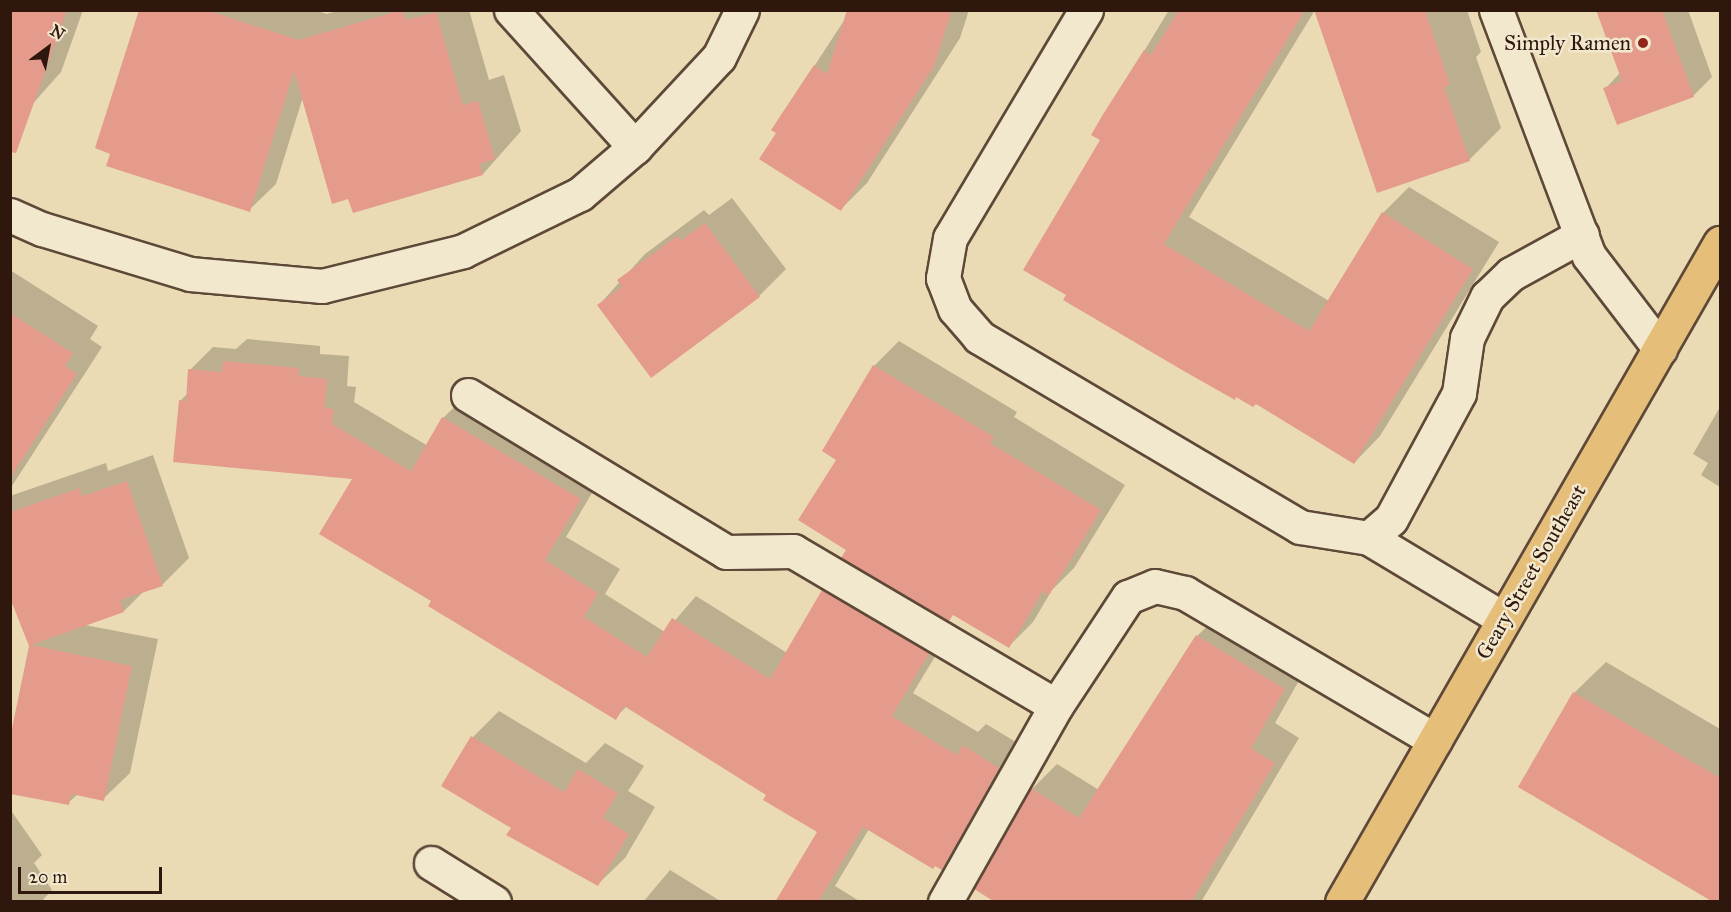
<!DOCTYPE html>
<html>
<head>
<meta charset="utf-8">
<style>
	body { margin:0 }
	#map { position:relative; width:1731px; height:912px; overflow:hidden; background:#eadbb4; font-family:"IM FELL Great Primer",serif }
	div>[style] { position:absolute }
	.shadow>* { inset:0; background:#0003 }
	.building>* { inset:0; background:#e49b8c }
	.roads { filter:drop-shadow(2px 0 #5e4838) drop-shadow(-2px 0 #5e4838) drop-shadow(0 2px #5e4838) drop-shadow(0 -2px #5e4838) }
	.minor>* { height:33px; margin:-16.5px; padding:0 16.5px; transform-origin:16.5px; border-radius:16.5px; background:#f1e8ce }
	.major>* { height:33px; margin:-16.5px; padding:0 16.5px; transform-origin:16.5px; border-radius:16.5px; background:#e5be7a }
	.dots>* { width:16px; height:16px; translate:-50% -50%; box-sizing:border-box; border:3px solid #f1e8ce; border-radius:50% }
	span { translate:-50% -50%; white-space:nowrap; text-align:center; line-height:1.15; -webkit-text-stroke:5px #f1e8ce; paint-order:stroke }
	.poi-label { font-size:21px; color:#30170e }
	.right { translate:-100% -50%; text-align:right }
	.street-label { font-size:21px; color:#30170e }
	.frame { position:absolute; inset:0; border:12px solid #30170e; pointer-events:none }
	.north { position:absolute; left:18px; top:18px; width:60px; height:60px; -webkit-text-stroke:4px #f1e8ce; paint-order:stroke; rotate:32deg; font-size:16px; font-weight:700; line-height:24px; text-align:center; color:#30170e }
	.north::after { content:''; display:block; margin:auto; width:21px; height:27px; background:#30170e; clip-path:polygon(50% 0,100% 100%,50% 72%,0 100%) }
	.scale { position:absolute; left:18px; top:867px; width:144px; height:27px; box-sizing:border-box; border:3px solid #30170e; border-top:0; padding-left:8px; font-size:18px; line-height:21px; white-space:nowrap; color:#30170e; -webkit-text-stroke:4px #f1e8ce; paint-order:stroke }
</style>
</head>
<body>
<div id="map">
	<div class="shadow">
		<i style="clip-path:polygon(10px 10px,83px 10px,61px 72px,12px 127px)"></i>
		<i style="clip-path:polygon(146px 10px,314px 10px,327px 14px,340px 10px,469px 10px,489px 80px,504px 75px,521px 131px,483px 174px,349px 197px,303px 97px,276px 184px,249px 210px)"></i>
		<i style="clip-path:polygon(851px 10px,969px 10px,960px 38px,867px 183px,841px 209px,773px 129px)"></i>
		<i style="clip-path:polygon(1169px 10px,1315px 10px,1189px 217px,1329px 301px,1383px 213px,1409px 187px,1499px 242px,1380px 436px,1354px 463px,1256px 403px,1102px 140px,1104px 117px)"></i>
		<i style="clip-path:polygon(1315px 10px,1467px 10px,1481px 52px,1476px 57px,1501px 128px,1469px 160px)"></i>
		<i style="clip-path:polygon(1598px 10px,1688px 10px,1712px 77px,1693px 96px,1605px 89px,1620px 73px)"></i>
		<i style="clip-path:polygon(732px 198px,786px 269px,759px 296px,651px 376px,599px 305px,645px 254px,704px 210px,709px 215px)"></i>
		<i style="clip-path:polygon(10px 270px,98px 326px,90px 339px,102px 347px,10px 489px)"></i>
		<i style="clip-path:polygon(247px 339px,320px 346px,320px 354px,349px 356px,347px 386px,356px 387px,354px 402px,428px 446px,443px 418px,466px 396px,602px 476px,566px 537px,620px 569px,605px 594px,665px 632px,696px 596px,787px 653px,823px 591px,846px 568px,951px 630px,913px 693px,978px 732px,986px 724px,1021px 745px,964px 845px,941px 868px,869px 829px,835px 886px,861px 902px,777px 902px,819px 832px,768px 794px,627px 706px,615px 718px,433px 601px,354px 478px,180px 401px,188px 393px,190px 370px,213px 347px,236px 349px)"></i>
		<i style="clip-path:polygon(899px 341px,1017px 412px,1014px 417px,1125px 485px,1074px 568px,1052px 590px,1033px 622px,1009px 646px,848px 549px,838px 459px,824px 450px,874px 366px)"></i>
		<i style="clip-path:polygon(1720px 407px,1720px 487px,1701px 475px,1708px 463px,1693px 454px)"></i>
		<i style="clip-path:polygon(153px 455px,189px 558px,163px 584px,144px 591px,124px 611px,85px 625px,158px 639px,130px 773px,103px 799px,78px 794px,68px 803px,31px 646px,10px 590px,10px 496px,106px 463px,108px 471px)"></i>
		<i style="clip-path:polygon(1222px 612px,1309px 663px,1275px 723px,1299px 738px,1201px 902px,998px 902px,1032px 789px,1057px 764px,1099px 790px,1197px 636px)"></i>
		<i style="clip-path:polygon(1606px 662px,1720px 729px,1720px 902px,1716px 902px,1574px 693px)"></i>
		<i style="clip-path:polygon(499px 711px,586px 763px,605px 743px,644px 766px,628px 791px,655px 807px,625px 858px,598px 884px,513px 827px,473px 737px)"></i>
		<i style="clip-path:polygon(10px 809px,42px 855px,34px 863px,52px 890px,41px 902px,10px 902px)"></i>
		<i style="clip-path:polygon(670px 870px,722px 902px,643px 902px)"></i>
	</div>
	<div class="building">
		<i style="clip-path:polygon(10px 10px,67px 10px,16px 153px,10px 152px)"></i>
		<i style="clip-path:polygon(139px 10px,206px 10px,299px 40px,401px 10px,407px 20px,436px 12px,463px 105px,478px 101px,495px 159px,480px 164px,483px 175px,353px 213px,348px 199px,332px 204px,294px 71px,250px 212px,106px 166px,110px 154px,95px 148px)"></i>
		<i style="clip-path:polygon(847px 10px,952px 10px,934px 66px,841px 211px,759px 159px,776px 133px,771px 130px,814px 65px,827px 74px)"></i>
		<i style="clip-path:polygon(1179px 10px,1305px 10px,1164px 244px,1309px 331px,1382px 212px,1473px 269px,1354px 464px,1256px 404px,1253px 407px,1236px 397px,1235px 400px,1182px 370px,1063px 300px,1066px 295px,1023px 270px,1100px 140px,1091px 135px,1102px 116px,1144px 50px,1151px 55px)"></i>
		<i style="clip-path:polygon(1314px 10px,1425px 10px,1450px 85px,1444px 87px,1470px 161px,1377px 193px)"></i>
		<i style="clip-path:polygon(1596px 10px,1662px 10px,1694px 97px,1617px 125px,1603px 88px,1622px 81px)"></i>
		<i style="clip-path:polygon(705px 223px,760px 297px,651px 378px,597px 305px,622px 287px,617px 280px,677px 236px,681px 240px)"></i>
		<i style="clip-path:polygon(10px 313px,73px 353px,65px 366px,77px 374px,10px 478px)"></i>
		<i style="clip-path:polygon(223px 361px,299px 368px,298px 376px,327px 379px,325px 408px,334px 409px,332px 424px,411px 471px,442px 417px,581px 499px,545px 560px,598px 593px,584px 617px,647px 657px,672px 618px,770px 679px,822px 590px,929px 653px,892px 716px,957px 755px,963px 745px,999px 768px,942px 870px,935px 866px,933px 869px,863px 827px,818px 902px,775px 902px,817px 832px,763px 800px,766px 795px,624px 706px,616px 720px,428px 606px,431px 601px,319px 534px,352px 479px,173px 462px,179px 400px,186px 401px,188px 369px,222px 372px)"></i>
		<i style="clip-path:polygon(873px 365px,994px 437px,990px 443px,1101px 510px,1049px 595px,1043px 591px,1009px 648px,953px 615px,949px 621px,841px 558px,846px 550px,798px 520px,836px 460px,822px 451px)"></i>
		<i style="clip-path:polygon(127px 481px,163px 586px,120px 600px,124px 612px,31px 645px,132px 666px,104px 801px,71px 794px,69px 805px,10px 794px,10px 738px,29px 646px,10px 598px,10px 512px,80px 488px,82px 496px)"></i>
		<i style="clip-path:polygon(1196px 635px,1285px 689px,1251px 748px,1275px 763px,1191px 902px,995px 902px,974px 889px,1031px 788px,1079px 818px)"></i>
		<i style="clip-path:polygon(1573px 692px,1720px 778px,1720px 902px,1713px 902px,1518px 787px)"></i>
		<i style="clip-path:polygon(471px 736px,564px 792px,578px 769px,618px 793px,603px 818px,629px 834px,598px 886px,506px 835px,511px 828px,441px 786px)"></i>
	</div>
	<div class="roads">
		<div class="minor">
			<i style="left:511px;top:10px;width:185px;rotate:47.9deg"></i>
			<i style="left:1086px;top:10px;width:265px;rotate:120.8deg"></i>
			<i style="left:950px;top:238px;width:41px;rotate:99.9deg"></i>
			<i style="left:943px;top:278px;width:33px;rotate:69deg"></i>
			<i style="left:955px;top:309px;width:37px;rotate:49deg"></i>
			<i style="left:979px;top:337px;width:373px;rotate:30.6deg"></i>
			<i style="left:1300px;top:527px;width:70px;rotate:9.1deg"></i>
			<i style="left:1369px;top:538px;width:29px;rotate:-41deg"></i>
			<i style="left:1391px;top:519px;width:143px;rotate:-61.6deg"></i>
			<i style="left:1459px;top:393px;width:56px;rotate:-81.7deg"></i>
			<i style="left:1467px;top:338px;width:46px;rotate:-64deg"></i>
			<i style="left:1487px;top:297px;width:33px;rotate:-44deg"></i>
			<i style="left:1511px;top:274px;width:81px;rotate:-28.8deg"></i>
			<i style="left:1496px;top:10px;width:263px;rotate:69.3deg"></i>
			<i style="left:1589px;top:256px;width:117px;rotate:52.6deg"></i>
			<i style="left:10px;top:215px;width:35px;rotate:24deg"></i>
			<i style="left:42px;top:229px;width:155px;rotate:16.9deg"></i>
			<i style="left:190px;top:274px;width:133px;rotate:5.2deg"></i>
			<i style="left:322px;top:286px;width:145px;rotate:-13.9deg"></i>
			<i style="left:463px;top:251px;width:130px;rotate:-26deg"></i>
			<i style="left:580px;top:194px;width:72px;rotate:-40.5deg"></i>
			<i style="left:635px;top:147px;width:123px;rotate:-47deg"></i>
			<i style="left:719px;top:57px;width:52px;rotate:-63.9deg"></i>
			<i style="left:468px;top:395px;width:302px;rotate:31.3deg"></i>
			<i style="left:726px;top:552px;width:67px;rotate:-0.9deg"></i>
			<i style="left:793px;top:551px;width:305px;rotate:30.5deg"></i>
			<i style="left:1056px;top:706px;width:131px;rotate:-56.6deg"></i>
			<i style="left:1128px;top:597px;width:29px;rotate:-22deg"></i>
			<i style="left:1155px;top:586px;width:31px;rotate:13deg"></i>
			<i style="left:1185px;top:593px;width:290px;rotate:30.5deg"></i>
			<i style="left:1369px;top:538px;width:157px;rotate:31deg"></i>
			<i style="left:431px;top:863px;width:74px;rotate:31.8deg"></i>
			<i style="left:945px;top:902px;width:225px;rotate:-60.5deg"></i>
		</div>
		<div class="major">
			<i style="left:1342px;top:902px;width:760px;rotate:-60.16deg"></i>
		</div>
	</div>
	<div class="dots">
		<i style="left:1643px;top:43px;background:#8f2418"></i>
	</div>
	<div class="poi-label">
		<span class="right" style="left:1631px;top:43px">Simply Ramen</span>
	</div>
	<div class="street-label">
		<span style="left:1531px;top:572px;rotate:-60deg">Geary Street Southeast</span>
	</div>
	<div class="frame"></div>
	<div class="north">N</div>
	<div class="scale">20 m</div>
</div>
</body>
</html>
